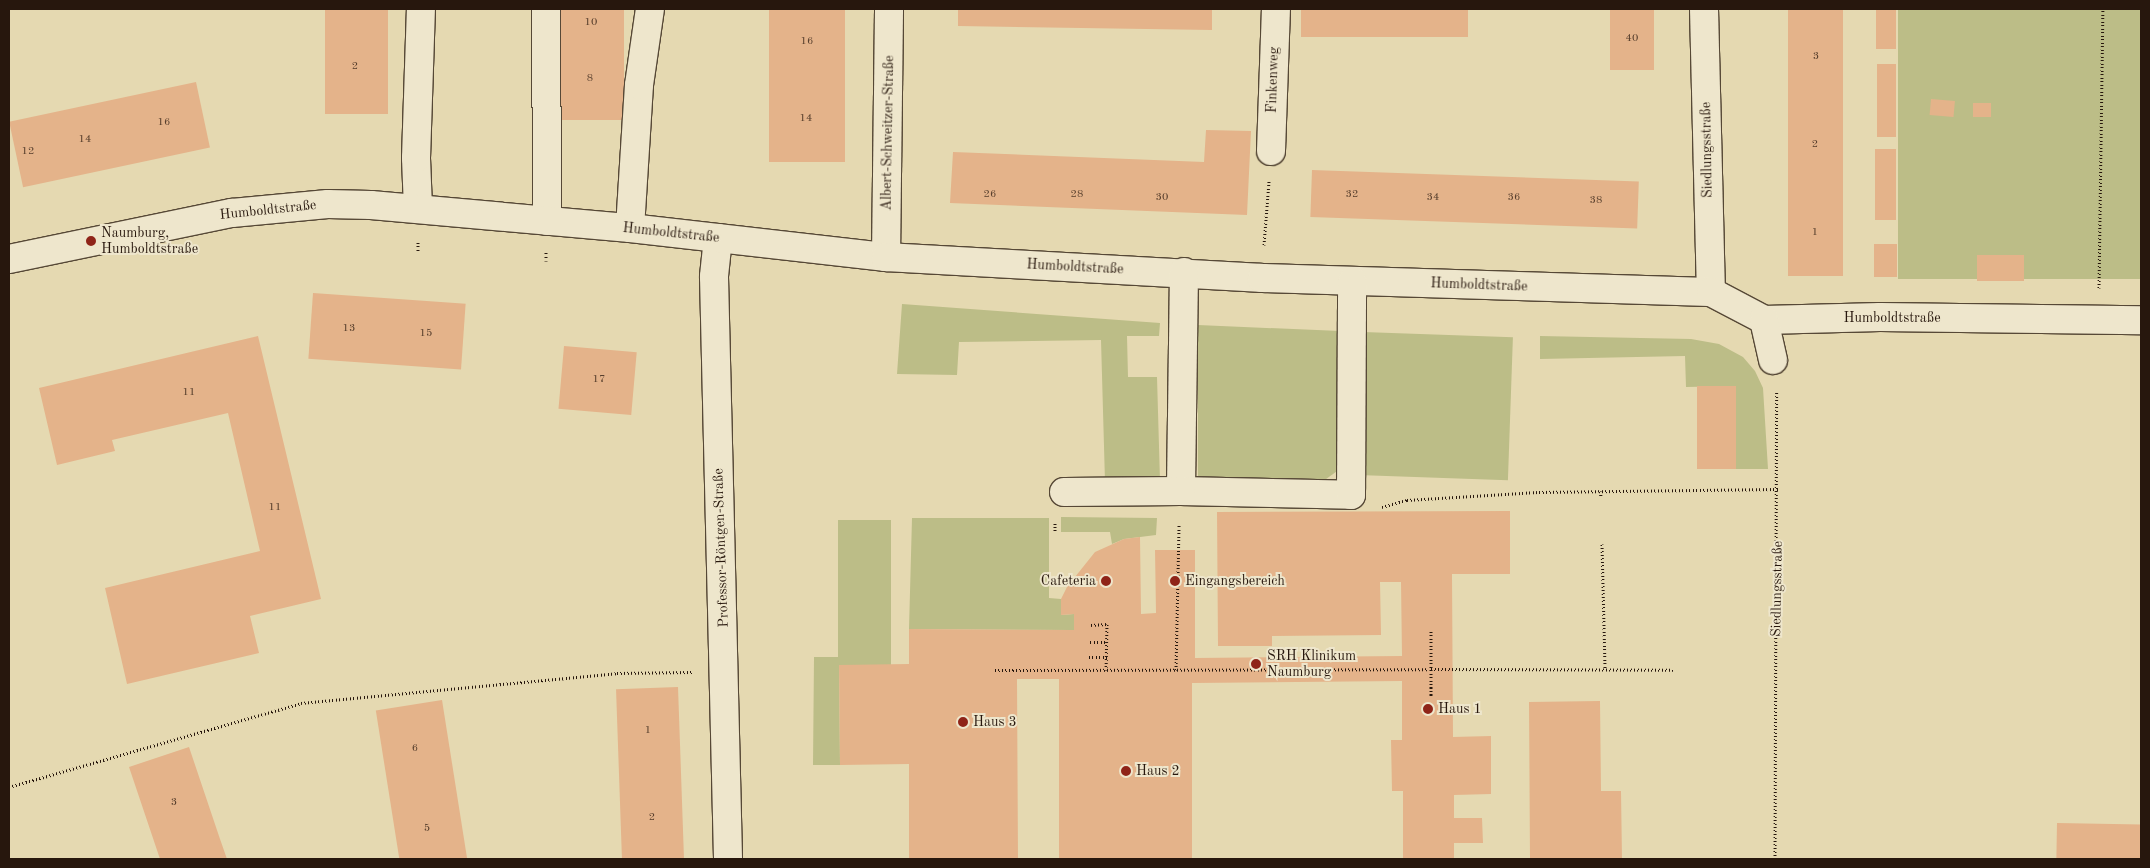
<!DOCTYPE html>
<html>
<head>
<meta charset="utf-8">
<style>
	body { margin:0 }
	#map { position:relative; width:2150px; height:868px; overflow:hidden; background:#e5d9b1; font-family:"Old Standard TT",serif }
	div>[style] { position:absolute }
	.green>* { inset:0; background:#bcbd87; transform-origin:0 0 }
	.building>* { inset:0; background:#e4b38a; transform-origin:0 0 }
	.path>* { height:3px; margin-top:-1.5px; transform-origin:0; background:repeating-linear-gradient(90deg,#27170d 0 1px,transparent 0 3.5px) }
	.roads { filter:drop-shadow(1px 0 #564836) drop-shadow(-1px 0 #564836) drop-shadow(0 1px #564836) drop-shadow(0 -1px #564836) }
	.minor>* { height:28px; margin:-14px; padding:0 14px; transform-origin:14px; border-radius:14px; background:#eee6cc }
	.dots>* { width:14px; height:14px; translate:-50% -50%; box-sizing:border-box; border:2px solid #eee6cc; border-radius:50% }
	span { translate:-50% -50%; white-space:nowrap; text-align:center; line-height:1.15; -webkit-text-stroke:4px #eee6cc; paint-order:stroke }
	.number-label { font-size:11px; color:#563e2c }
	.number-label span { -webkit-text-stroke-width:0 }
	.street-label { font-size:14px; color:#27170d }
	.poi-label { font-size:14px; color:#27170d }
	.left { translate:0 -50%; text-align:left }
	.right { translate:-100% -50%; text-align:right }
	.frame { position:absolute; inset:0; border:10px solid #27170d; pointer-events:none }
</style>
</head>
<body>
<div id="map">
	<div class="green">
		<i style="left:1898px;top:9px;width:243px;height:270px"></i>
		<i style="clip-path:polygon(902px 304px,1160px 323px,1159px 336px,1127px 336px,1128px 377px,1157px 377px,1160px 481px,1105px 482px,1101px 340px,959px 342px,957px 375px,897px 374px)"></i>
		<i style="clip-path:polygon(1198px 325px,1340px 331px,1340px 469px,1315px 487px,1206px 484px,1198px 477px)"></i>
		<i style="left:1363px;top:332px;width:150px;height:143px;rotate:2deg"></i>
		<i style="clip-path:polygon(1540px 336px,1691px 339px,1719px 344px,1743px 357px,1755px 371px,1763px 388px,1768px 469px,1736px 469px,1736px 386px,1686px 387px,1685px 356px,1540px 359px)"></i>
		<i style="clip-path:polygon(1061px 517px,1157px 518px,1156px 535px,1124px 539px,1112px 544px,1110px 532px,1061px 532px)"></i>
		<i style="clip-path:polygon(912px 518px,1049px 518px,1049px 598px,1061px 599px,1061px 615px,1074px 614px,1074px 630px,909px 629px)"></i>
		<i style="clip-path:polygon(838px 520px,891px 520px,891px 665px,839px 665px,840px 765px,813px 765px,814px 657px,838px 657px)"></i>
	</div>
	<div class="building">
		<i style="left:325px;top:9px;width:63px;height:105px"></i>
		<i style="left:558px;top:9px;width:66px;height:111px"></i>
		<i style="left:769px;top:9px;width:76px;height:153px"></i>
		<i style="clip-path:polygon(958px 9px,1212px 9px,1212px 30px,958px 26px)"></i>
		<i style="left:1301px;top:9px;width:167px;height:28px"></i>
		<i style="left:1610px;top:9px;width:44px;height:61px"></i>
		<i style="left:1788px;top:9px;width:55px;height:267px"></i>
		<i style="left:1876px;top:9px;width:20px;height:40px"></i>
		<i style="left:1877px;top:64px;width:19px;height:73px"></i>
		<i style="left:196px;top:82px;width:67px;height:191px;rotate:78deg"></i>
		<i style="left:1931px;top:99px;width:24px;height:16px;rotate:5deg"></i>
		<i style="left:1973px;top:103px;width:18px;height:14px"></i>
		<i style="clip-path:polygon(1206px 130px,1251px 131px,1247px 215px,950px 203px,953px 152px,1204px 162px)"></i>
		<i style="left:1875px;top:149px;width:21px;height:71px"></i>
		<i style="left:1312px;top:170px;width:327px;height:47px;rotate:2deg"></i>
		<i style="left:1874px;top:244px;width:23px;height:33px"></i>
		<i style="left:1977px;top:255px;width:47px;height:26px"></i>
		<i style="left:313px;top:293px;width:153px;height:66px;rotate:4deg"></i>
		<i style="clip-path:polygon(258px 336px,321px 599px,250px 616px,259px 653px,127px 684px,105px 588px,260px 551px,228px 413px,112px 440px,115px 451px,57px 465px,39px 388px)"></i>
		<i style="left:564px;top:346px;width:73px;height:63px;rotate:5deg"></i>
		<i style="left:1697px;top:386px;width:39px;height:83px"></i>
		<i style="clip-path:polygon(1510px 511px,1510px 574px,1452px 574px,1453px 737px,1491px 736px,1491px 794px,1454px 795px,1454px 818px,1482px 818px,1483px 843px,1454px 843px,1454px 859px,1403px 859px,1403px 791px,1392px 791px,1391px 740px,1402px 740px,1402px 681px,1192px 683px,1192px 859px,1059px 859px,1059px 679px,1017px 679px,1018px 859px,909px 859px,909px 764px,840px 765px,839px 665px,909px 664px,909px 629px,1074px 630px,1074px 614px,1061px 615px,1061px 599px,1067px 587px,1095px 552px,1124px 539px,1140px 537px,1141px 614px,1156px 613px,1155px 550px,1195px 550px,1195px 658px,1402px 656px,1401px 582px,1380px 582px,1381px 635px,1272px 636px,1272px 646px,1218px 646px,1217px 512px)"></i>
		<i style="left:678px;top:687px;width:172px;height:62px;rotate:88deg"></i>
		<i style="left:442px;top:700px;width:161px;height:67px;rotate:81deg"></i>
		<i style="clip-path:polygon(1600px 701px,1601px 791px,1621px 791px,1622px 859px,1530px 859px,1529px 702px)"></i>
		<i style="clip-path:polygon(189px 747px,220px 839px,227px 859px,160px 859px,129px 767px)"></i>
		<i style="left:2057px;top:823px;width:84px;height:36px;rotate:1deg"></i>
	</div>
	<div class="path">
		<i style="left:418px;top:242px;width:9px;rotate:90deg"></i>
		<i style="left:1264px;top:245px;width:64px;rotate:-85.5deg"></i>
		<i style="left:546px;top:261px;width:10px;rotate:-90deg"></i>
		<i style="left:2099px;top:288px;width:279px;rotate:-89.2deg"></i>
		<i style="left:1600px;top:491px;width:5px;rotate:79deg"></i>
		<i style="left:1382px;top:507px;width:26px;rotate:-16deg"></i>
		<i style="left:1407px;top:500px;width:132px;rotate:-3.5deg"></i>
		<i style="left:1539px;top:492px;width:239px;rotate:-0.7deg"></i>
		<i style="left:1055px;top:523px;width:9px;rotate:90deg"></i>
		<i style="left:1602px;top:544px;width:125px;rotate:88.6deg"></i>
		<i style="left:1091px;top:625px;width:16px;rotate:-4deg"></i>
		<i style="left:1107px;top:624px;width:46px;rotate:91.2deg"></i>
		<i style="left:1431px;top:631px;width:65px;rotate:90deg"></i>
		<i style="left:1090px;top:642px;width:17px"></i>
		<i style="left:1089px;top:657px;width:18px"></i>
		<i style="left:1431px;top:669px;width:242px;rotate:0.2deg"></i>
		<i style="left:995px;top:670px;width:434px;rotate:-0.1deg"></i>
		<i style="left:1176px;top:670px;width:146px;rotate:-88.8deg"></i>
		<i style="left:9px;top:787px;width:304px;rotate:-16deg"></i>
		<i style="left:301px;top:703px;width:317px;rotate:-5.4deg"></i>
		<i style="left:617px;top:673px;width:75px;rotate:-0.8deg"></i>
		<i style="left:1775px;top:859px;width:467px;rotate:-89.8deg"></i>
	</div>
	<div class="roads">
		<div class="minor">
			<i style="left:546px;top:9px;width:212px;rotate:89.7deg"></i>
			<i style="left:1704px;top:9px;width:283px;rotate:88.6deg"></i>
			<i style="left:1271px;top:151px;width:142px;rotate:-88deg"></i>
			<i style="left:418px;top:208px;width:50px;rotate:-92.3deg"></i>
			<i style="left:416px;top:158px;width:149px;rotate:-88.1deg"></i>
			<i style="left:630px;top:228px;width:143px;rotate:-86.4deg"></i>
			<i style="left:639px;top:85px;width:77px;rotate:-81.8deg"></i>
			<i style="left:718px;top:238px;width:39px;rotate:96deg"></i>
			<i style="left:714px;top:277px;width:582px;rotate:88.62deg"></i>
			<i style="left:886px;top:257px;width:248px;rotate:-89.3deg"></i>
			<i style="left:9px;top:259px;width:228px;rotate:-11.7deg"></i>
			<i style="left:232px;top:213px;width:96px;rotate:-5.4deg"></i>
			<i style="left:328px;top:204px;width:43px;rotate:1.3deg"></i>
			<i style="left:371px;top:205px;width:260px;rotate:5.1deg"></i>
			<i style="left:630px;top:228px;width:258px;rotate:6.5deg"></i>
			<i style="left:886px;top:257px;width:377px;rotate:3.2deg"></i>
			<i style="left:1262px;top:278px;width:449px;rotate:1.8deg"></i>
			<i style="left:1711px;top:292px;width:60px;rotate:27.8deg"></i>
			<i style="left:1764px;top:320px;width:116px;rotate:-1.5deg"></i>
			<i style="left:1880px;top:317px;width:261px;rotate:0.7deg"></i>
			<i style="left:1184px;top:272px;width:219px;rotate:90.8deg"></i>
			<i style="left:1181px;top:491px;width:170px;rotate:1.3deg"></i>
			<i style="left:1351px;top:495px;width:214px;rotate:-89.7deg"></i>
			<i style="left:1764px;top:320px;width:41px;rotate:77.3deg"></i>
			<i style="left:1064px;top:492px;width:117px;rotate:-0.5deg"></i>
		</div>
	</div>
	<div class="dots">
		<i style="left:91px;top:241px;background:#8f2418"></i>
		<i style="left:1106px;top:581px;background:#8f2418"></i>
		<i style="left:1175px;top:581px;background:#8f2418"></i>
		<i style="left:1256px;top:664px;background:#8f2418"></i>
		<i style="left:1428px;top:709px;background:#8f2418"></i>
		<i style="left:963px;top:722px;background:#8f2418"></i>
		<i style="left:1126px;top:771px;background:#8f2418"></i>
	</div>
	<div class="number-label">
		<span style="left:591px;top:23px">10</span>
		<span style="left:1632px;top:39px">40</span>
		<span style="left:807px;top:42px">16</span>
		<span style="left:1816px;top:57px">3</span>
		<span style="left:355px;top:67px">2</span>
		<span style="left:590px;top:79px">8</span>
		<span style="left:806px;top:119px">14</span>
		<span style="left:164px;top:123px">16</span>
		<span style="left:85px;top:140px">14</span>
		<span style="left:1815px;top:145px">2</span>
		<span style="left:28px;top:152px">12</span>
		<span style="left:990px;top:195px">26</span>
		<span style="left:1077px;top:195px">28</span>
		<span style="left:1352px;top:195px">32</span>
		<span style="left:1162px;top:198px">30</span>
		<span style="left:1433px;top:198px">34</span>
		<span style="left:1514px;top:198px">36</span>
		<span style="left:1596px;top:201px">38</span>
		<span style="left:1815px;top:233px">1</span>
		<span style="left:349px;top:329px">13</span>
		<span style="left:426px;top:334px">15</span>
		<span style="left:599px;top:380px">17</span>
		<span style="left:189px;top:393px">11</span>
		<span style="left:275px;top:508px">11</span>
		<span style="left:648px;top:731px">1</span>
		<span style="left:415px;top:749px">6</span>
		<span style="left:174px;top:803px">3</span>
		<span style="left:652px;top:818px">2</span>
		<span style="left:427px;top:829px">5</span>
	</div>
	<div class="street-label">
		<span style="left:1273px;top:80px;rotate:-88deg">Finkenweg</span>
		<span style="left:888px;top:133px;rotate:-89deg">Albert-Schweitzer-Straße</span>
		<span style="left:1707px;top:150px;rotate:-91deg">Siedlungsstraße</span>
		<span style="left:268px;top:210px;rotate:-6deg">Humboldtstraße</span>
		<span style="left:671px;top:233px;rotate:6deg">Humboldtstraße</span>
		<span style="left:1075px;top:267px;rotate:3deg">Humboldtstraße</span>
		<span style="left:1479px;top:285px;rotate:2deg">Humboldtstraße</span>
		<span style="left:1892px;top:318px">Humboldtstraße</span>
		<span style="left:721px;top:548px;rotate:-92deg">Professor-Röntgen-Straße</span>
		<span style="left:1777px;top:589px;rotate:-89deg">Siedlungsstraße</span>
	</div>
	<div class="poi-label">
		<span class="left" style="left:101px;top:241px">Naumburg,<br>Humboldtstraße</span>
		<span class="right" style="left:1096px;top:581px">Cafeteria</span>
		<span class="left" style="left:1185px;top:581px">Eingangsbereich</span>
		<span class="left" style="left:1267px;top:664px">SRH Klinikum<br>Naumburg</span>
		<span class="left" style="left:1438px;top:709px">Haus 1</span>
		<span class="left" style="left:973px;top:722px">Haus 3</span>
		<span class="left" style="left:1136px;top:771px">Haus 2</span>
	</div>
	<div class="frame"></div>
</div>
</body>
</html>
